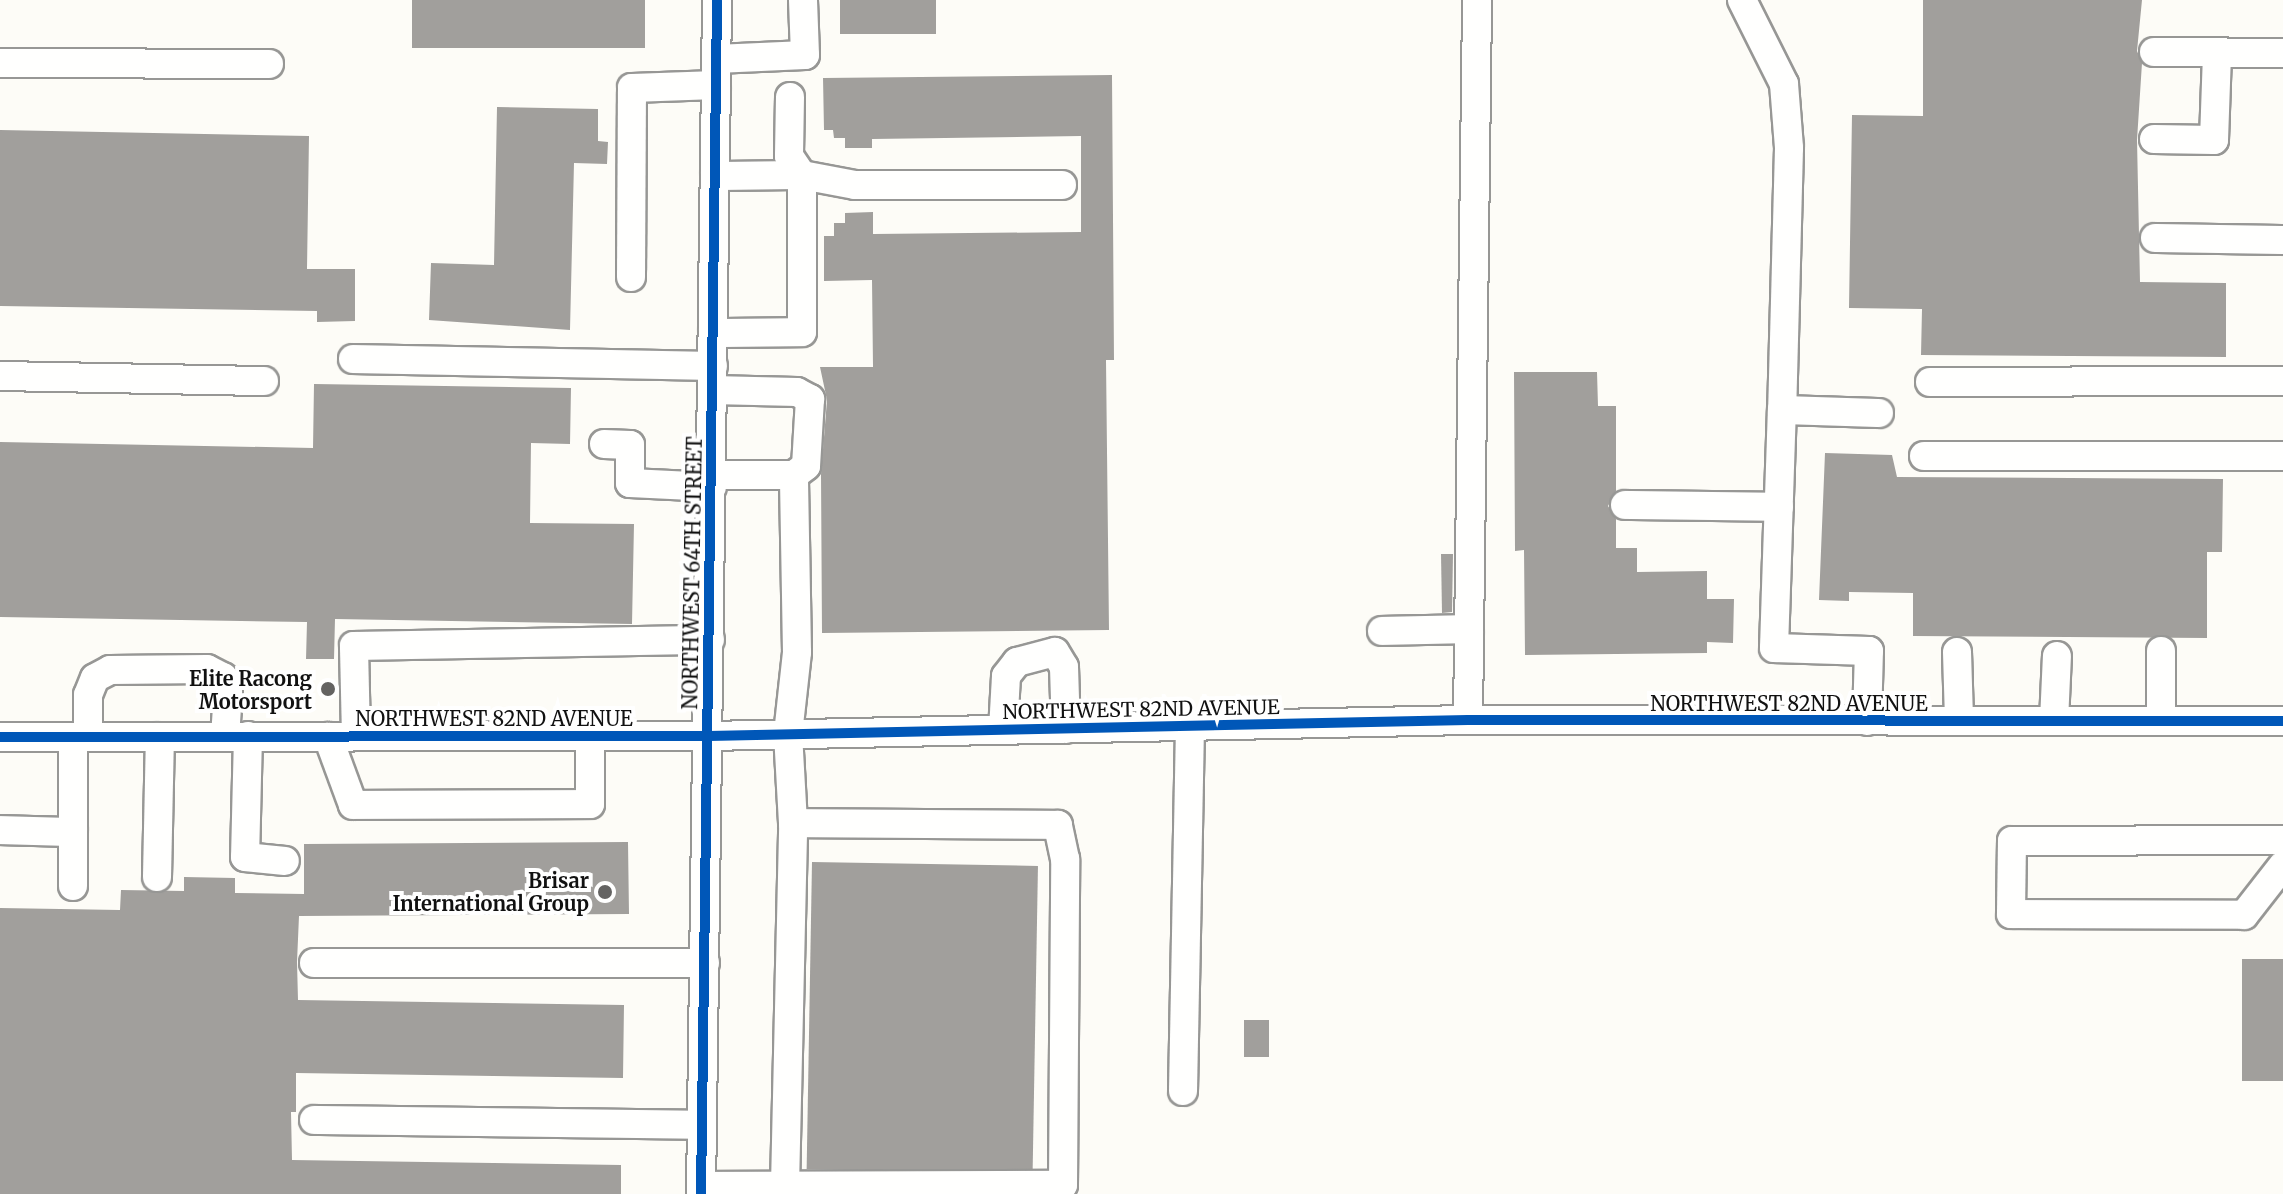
<!DOCTYPE html>
<html>
<head>
<meta charset="utf-8">
<style>
	body { margin:0 }
	#map { position:relative; width:2283px; height:1194px; overflow:hidden; background:#fdfcf7; font-family:Merriweather,serif }
	div>[style] { position:absolute }
	.building>* { inset:0; background:#a19f9c; transform-origin:0 0 }
	.roads { filter:drop-shadow(2px 0 #979795) drop-shadow(-2px 0 #979795) drop-shadow(0 2px #979795) drop-shadow(0 -2px #979795) }
	.minor>* { height:28px; margin:-14px; padding:0 14px; transform-origin:14px; border-radius:14px; background:#fffffe }
	.cycleway>* { height:10px; margin:-5px; padding:0 5px; transform-origin:5px; border-radius:5px; background:#0057b8 }
	.dots>* { width:22px; height:22px; translate:-50% -50%; box-sizing:border-box; border:4px solid #fff; border-radius:50% }
	span { translate:-50% -50%; white-space:nowrap; text-align:center; line-height:1.15; -webkit-text-stroke:8px #fff; paint-order:stroke }
	.street-label { font-size:20px; color:#111 }
	.poi-label { font-size:20px; color:#111; font-weight:700 }
	.right { translate:-100% -50%; text-align:right }
</style>
</head>
<body>
<div id="map">
	<div class="building">
		<i style="left:412px;top:0;width:233px;height:48px"></i>
		<i style="left:840px;top:0;width:96px;height:34px"></i>
		<i style="clip-path:polygon(1923px 0,2142px 0,2137px 51px,2142px 63px,2137px 140px,2140px 282px,2226px 283px,2226px 357px,1921px 355px,1922px 309px,1849px 308px,1852px 115px,1923px 116px)"></i>
		<i style="clip-path:polygon(1112px 75px,1114px 360px,1106px 360px,1109px 630px,822px 633px,821px 474px,827px 400px,820px 367px,873px 367px,872px 280px,824px 281px,824px 236px,834px 236px,834px 223px,845px 223px,845px 213px,873px 212px,873px 234px,1081px 232px,1081px 136px,872px 139px,872px 148px,845px 148px,845px 138px,834px 138px,833px 130px,824px 130px,823px 78px)"></i>
		<i style="clip-path:polygon(497px 107px,598px 109px,598px 141px,608px 142px,607px 164px,574px 163px,570px 330px,429px 320px,431px 263px,494px 265px)"></i>
		<i style="clip-path:polygon(0 130px,309px 136px,307px 269px,355px 269px,355px 321px,317px 322px,317px 311px,0 306px)"></i>
		<i style="clip-path:polygon(1514px 372px,1597px 372px,1598px 406px,1616px 406px,1616px 491px,1608px 506px,1616px 519px,1616px 548px,1637px 548px,1637px 572px,1707px 571px,1707px 599px,1734px 599px,1733px 643px,1707px 642px,1707px 653px,1525px 655px,1524px 550px,1515px 551px)"></i>
		<i style="clip-path:polygon(314px 384px,571px 388px,570px 444px,531px 443px,530px 523px,634px 524px,632px 624px,335px 619px,334px 659px,306px 659px,307px 622px,0 617px,0 442px,313px 448px)"></i>
		<i style="clip-path:polygon(1825px 453px,1892px 455px,1897px 477px,2223px 479px,2222px 552px,2207px 552px,2207px 638px,1913px 636px,1913px 593px,1849px 592px,1849px 601px,1819px 600px)"></i>
		<i style="clip-path:polygon(1441px 554px,1453px 554px,1452px 612px,1442px 613px)"></i>
		<i style="clip-path:polygon(628px 842px,629px 914px,299px 916px,297px 962px,298px 1000px,624px 1005px,623px 1078px,296px 1073px,296px 1112px,291px 1112px,292px 1160px,621px 1165px,621px 1194px,0 1194px,0 908px,120px 910px,121px 890px,184px 891px,184px 877px,235px 878px,235px 893px,304px 894px,304px 844px)"></i>
		<i style="left:812px;top:862px;width:226px;height:307px;rotate:1deg"></i>
		<i style="left:2242px;top:959px;width:41px;height:122px"></i>
		<i style="left:1244px;top:1020px;width:25px;height:37px"></i>
	</div>
	<div class="roads">
		<div class="minor">
			<i style="left:1742px;top:0;width:94px;rotate:63.4deg"></i>
			<i style="left:1784px;top:84px;width:64px;rotate:85.5deg"></i>
			<i style="left:1789px;top:148px;width:262px;rotate:91.5deg"></i>
			<i style="left:2154px;top:52px;width:129px;rotate:0.4deg"></i>
			<i style="left:716px;top:59px;width:89px;rotate:-2.6deg"></i>
			<i style="left:805px;top:55px;width:55px;rotate:-92.1deg"></i>
			<i style="left:0;top:63px;width:269px;rotate:0.2deg"></i>
			<i style="left:790px;top:97px;width:59px;rotate:91deg"></i>
			<i style="left:789px;top:156px;width:23px;rotate:56deg"></i>
			<i style="left:802px;top:175px;width:54px;rotate:10.7deg"></i>
			<i style="left:855px;top:185px;width:207px"></i>
			<i style="left:2154px;top:139px;width:60px;rotate:1deg"></i>
			<i style="left:2214px;top:140px;width:87px;rotate:-88deg"></i>
			<i style="left:2155px;top:238px;width:128px;rotate:0.9deg"></i>
			<i style="left:631px;top:277px;width:189px;rotate:-89.7deg"></i>
			<i style="left:632px;top:88px;width:84px;rotate:-2deg"></i>
			<i style="left:713px;top:333px;width:89px;rotate:-0.6deg"></i>
			<i style="left:802px;top:332px;width:157px;rotate:-90deg"></i>
			<i style="left:802px;top:175px;width:87px;rotate:179.3deg"></i>
			<i style="left:353px;top:359px;width:360px;rotate:1.1deg"></i>
			<i style="left:0;top:376px;width:264px;rotate:1.1deg"></i>
			<i style="left:1930px;top:382px;width:353px;rotate:-0.2deg"></i>
			<i style="left:712px;top:390px;width:85px;rotate:1.3deg"></i>
			<i style="left:797px;top:392px;width:15px;rotate:28deg"></i>
			<i style="left:810px;top:399px;width:67px;rotate:93.4deg"></i>
			<i style="left:806px;top:466px;width:15px;rotate:143deg"></i>
			<i style="left:604px;top:444px;width:26px;rotate:2deg"></i>
			<i style="left:630px;top:445px;width:38px;rotate:90deg"></i>
			<i style="left:630px;top:483px;width:82px;rotate:2.8deg"></i>
			<i style="left:1924px;top:456px;width:359px"></i>
			<i style="left:1625px;top:505px;width:154px;rotate:0.7deg"></i>
			<i style="left:1382px;top:631px;width:87px;rotate:-1.3deg"></i>
			<i style="left:2161px;top:651px;width:70px;rotate:90deg"></i>
			<i style="left:1957px;top:652px;width:69px;rotate:88.3deg"></i>
			<i style="left:1468px;top:720px;width:720px;rotate:-89.28deg"></i>
			<i style="left:1867px;top:721px;width:70px;rotate:-88.4deg"></i>
			<i style="left:1869px;top:651px;width:95px;rotate:-178.2deg"></i>
			<i style="left:1774px;top:648px;width:238px;rotate:-88.1deg"></i>
			<i style="left:1782px;top:410px;width:97px;rotate:1.8deg"></i>
			<i style="left:2054px;top:721px;width:65px;rotate:-87.4deg"></i>
			<i style="left:1003px;top:730px;width:54px;rotate:-86.8deg"></i>
			<i style="left:1006px;top:676px;width:18px;rotate:-52deg"></i>
			<i style="left:1017px;top:662px;width:39px;rotate:-15deg"></i>
			<i style="left:1055px;top:652px;width:17px;rotate:59deg"></i>
			<i style="left:1064px;top:667px;width:62px;rotate:88.2deg"></i>
			<i style="left:248px;top:736px;width:121px;rotate:91.4deg"></i>
			<i style="left:245px;top:857px;width:40px;rotate:5.7deg"></i>
			<i style="left:356px;top:736px;width:90px;rotate:-91.3deg"></i>
			<i style="left:354px;top:646px;width:356px;rotate:-1deg"></i>
			<i style="left:0;top:737px;width:709px;rotate:-0.08deg"></i>
			<i style="left:709px;top:736px;width:759px;rotate:-1.21deg"></i>
			<i style="left:1468px;top:720px;width:815px;rotate:0.07deg"></i>
			<i style="left:73px;top:737px;width:149px;rotate:90deg"></i>
			<i style="left:88px;top:737px;width:42px;rotate:-90deg"></i>
			<i style="left:88px;top:695px;width:18px;rotate:-68deg"></i>
			<i style="left:95px;top:678px;width:17px;rotate:-28deg"></i>
			<i style="left:110px;top:670px;width:97px;rotate:-0.6deg"></i>
			<i style="left:207px;top:669px;width:18px;rotate:27deg"></i>
			<i style="left:223px;top:677px;width:16px;rotate:72deg"></i>
			<i style="left:228px;top:692px;width:45px;rotate:93.8deg"></i>
			<i style="left:328px;top:737px;width:72px;rotate:69.8deg"></i>
			<i style="left:353px;top:805px;width:237px;rotate:-0.2deg"></i>
			<i style="left:590px;top:804px;width:68px;rotate:-90deg"></i>
			<i style="left:0;top:830px;width:73px;rotate:1.6deg"></i>
			<i style="left:2283px;top:840px;width:271px;rotate:179.8deg"></i>
			<i style="left:2012px;top:841px;width:73px;rotate:90.8deg"></i>
			<i style="left:2011px;top:914px;width:233px;rotate:0.2deg"></i>
			<i style="left:2244px;top:915px;width:63px;rotate:-52deg"></i>
			<i style="left:157px;top:877px;width:140px;rotate:-88.8deg"></i>
			<i style="left:314px;top:963px;width:391px"></i>
			<i style="left:1183px;top:1091px;width:365px;rotate:-88.9deg"></i>
			<i style="left:314px;top:1120px;width:388px;rotate:0.7deg"></i>
			<i style="left:701px;top:1186px;width:362px;rotate:-0.2deg"></i>
			<i style="left:1063px;top:1185px;width:326px;rotate:-89.6deg"></i>
			<i style="left:1065px;top:859px;width:35px;rotate:-102deg"></i>
			<i style="left:1058px;top:825px;width:265px;rotate:-179.6deg"></i>
			<i style="left:793px;top:823px;width:89px;rotate:-93.2deg"></i>
			<i style="left:788px;top:734px;width:82px;rotate:-83.7deg"></i>
			<i style="left:797px;top:652px;width:177px;rotate:-91deg"></i>
			<i style="left:794px;top:475px;width:83px;rotate:180deg"></i>
			<i style="left:785px;top:1186px;width:363px;rotate:-88.7deg"></i>
			<i style="left:701px;top:1194px;width:1194px;rotate:-89.23deg"></i>
		</div>
	</div>
	<div class="cycleway">
		<i style="left:0;top:737px;width:709px;rotate:-0.08deg"></i>
		<i style="left:709px;top:736px;width:759px;rotate:-1.21deg"></i>
		<i style="left:1468px;top:720px;width:815px;rotate:0.07deg"></i>
		<i style="left:701px;top:1194px;width:1194px;rotate:-89.23deg"></i>
	</div>
	<div class="dots">
		<i style="left:328px;top:689px;background:#646362"></i>
		<i style="left:605px;top:892px;background:#646362"></i>
	</div>
	<div class="street-label">
		<span style="left:692px;top:573px;rotate:-89deg">NORTHWEST 64TH STREET</span>
		<span style="left:1789px;top:703px">NORTHWEST 82ND AVENUE</span>
		<span style="left:1141px;top:709px;rotate:-1deg">NORTHWEST 82ND AVENUE</span>
		<span style="left:494px;top:718px">NORTHWEST 82ND AVENUE</span>
	</div>
	<div class="poi-label">
		<span class="right" style="left:312px;top:690px">Elite Racong<br>Motorsport</span>
		<span class="right" style="left:589px;top:892px">Brisar<br>International Group</span>
	</div>
</div>
</body>
</html>
